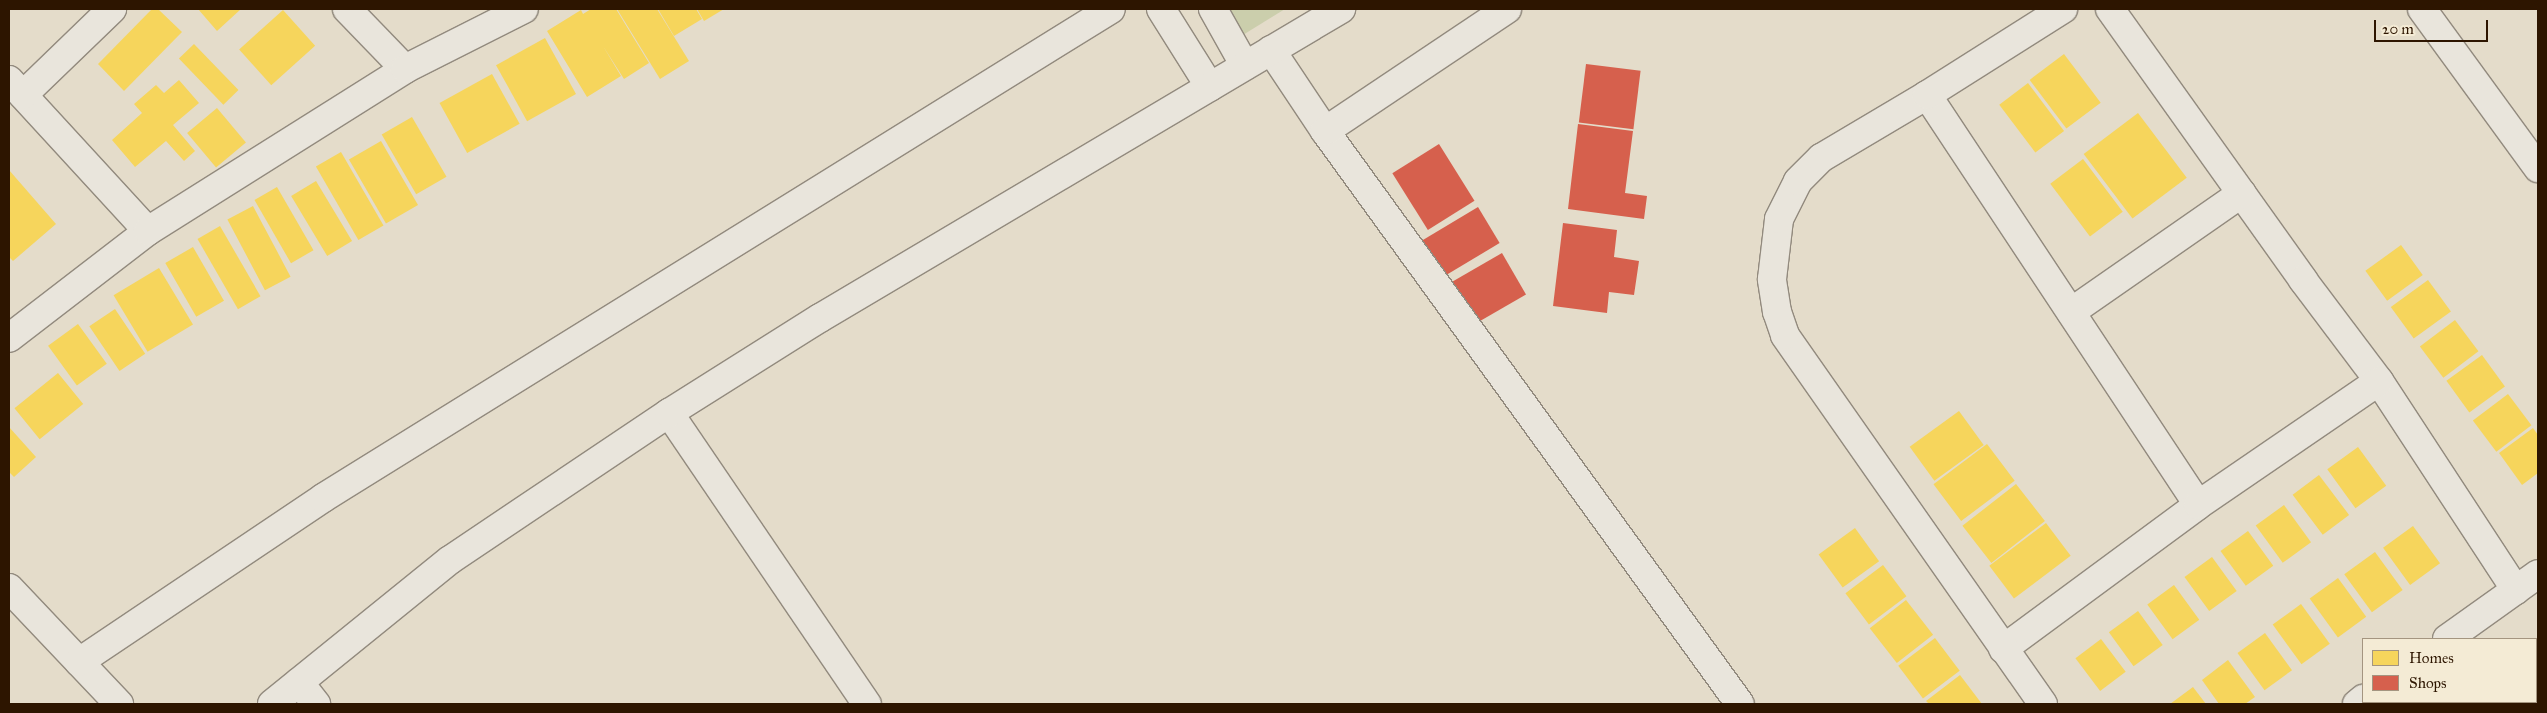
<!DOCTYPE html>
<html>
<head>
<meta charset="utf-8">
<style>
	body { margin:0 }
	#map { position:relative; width:2547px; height:713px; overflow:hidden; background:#e4dcca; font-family:"IM FELL Great Primer",serif }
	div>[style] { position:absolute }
	.green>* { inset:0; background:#cbceac }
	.homes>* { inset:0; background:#f6d55c; transform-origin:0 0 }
	.shops>* { inset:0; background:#d6604d; transform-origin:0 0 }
	.roads { filter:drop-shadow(1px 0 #928a7e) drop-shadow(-1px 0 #928a7e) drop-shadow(0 1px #928a7e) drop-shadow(0 -1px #928a7e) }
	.minor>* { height:28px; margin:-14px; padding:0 14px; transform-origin:14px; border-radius:14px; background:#e9e5dc }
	span { translate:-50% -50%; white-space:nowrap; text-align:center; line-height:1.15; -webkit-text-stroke:5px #f4ebd5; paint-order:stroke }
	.frame { position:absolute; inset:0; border:10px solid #2d1500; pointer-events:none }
	.legend { position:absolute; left:2362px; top:638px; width:175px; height:65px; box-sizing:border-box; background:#f4ebd5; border:1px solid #a49580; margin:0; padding:6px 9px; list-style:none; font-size:15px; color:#2d1500 }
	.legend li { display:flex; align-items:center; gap:10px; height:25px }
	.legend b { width:25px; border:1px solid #a49580 }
	.scale { position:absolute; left:2374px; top:20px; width:114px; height:22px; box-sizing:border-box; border:2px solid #2d1500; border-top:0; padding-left:6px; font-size:15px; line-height:18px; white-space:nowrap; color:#2d1500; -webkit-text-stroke:4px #f4ebd5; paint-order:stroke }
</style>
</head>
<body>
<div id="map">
	<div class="green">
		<i style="clip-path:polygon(1214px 9px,1285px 9px,1238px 38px)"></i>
	</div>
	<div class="homes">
		<i style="clip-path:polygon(152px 9px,158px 9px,182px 32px,124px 91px,98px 64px)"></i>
		<i style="clip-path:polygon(198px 9px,241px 9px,217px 31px)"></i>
		<i style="clip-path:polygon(591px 9px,616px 9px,649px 63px,624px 79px,603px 46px,621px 76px,587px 97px,547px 31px,581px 10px,583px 14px)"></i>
		<i style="clip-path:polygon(617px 9px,657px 9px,689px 61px,660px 79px)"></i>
		<i style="clip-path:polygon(658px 9px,696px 9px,702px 19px,674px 36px)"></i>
		<i style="clip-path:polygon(697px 9px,724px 9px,704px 21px)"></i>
		<i style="left:283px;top:10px;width:48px;height:59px;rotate:48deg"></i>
		<i style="left:545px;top:38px;width:64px;height:56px;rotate:61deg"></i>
		<i style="left:194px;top:44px;width:64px;height:21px;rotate:46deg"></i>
		<i style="left:2064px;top:54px;width:61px;height:43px;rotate:53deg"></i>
		<i style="left:492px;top:74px;width:57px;height:60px;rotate:61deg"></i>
		<i style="clip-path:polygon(179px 80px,199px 103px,173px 125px,195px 151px,184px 161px,166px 141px,135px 167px,112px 140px,142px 113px,134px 104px,156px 85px,164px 93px)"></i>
		<i style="left:2028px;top:83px;width:60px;height:36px;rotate:53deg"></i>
		<i style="left:217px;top:108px;width:45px;height:39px;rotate:50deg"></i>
		<i style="left:2138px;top:113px;width:81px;height:68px;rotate:53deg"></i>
		<i style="left:412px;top:117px;width:69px;height:35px;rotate:60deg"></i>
		<i style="left:381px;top:141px;width:74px;height:37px;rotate:60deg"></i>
		<i style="left:341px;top:152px;width:85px;height:29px;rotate:60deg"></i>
		<i style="left:2083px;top:159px;width:66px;height:41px;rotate:53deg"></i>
		<i style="clip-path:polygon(9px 170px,56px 224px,13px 261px,9px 257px)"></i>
		<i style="left:316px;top:181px;width:70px;height:29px;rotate:59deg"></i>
		<i style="left:277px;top:187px;width:73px;height:26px;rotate:60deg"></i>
		<i style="left:253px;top:206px;width:80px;height:29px;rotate:62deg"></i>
		<i style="left:220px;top:226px;width:81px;height:26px;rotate:60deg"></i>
		<i style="left:2401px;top:245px;width:37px;height:44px;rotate:54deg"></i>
		<i style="left:193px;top:247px;width:62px;height:32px;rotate:60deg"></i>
		<i style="left:159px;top:268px;width:66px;height:53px;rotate:59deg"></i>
		<i style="left:2428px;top:280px;width:39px;height:46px;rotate:54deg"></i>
		<i style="left:115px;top:309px;width:54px;height:31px;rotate:56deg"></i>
		<i style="left:2455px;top:320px;width:39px;height:44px;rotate:53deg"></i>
		<i style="left:78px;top:324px;width:49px;height:37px;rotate:54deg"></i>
		<i style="left:2482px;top:355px;width:39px;height:44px;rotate:54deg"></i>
		<i style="left:58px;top:373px;width:40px;height:56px;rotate:51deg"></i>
		<i style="left:2508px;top:394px;width:39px;height:44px;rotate:53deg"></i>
		<i style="left:1959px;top:411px;width:42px;height:61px;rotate:54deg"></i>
		<i style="clip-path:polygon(9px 427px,36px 457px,14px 477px,9px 472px)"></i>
		<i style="clip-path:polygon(2533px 428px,2538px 435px,2538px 473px,2522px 485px,2499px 453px)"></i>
		<i style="left:1987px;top:444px;width:46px;height:67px;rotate:53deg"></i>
		<i style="left:2358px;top:447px;width:48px;height:38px;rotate:54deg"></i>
		<i style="left:2319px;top:475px;width:50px;height:33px;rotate:53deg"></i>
		<i style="left:2016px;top:484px;width:47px;height:68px;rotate:52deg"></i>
		<i style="left:2284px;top:505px;width:46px;height:35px;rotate:54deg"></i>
		<i style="left:2046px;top:523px;width:41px;height:71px;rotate:53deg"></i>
		<i style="left:2413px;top:526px;width:46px;height:37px;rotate:54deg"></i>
		<i style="left:1855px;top:528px;width:41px;height:45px;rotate:54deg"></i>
		<i style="left:2248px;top:531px;width:43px;height:34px;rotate:54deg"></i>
		<i style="left:2375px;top:552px;width:47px;height:38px;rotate:54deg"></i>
		<i style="left:2212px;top:557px;width:42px;height:34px;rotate:54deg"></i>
		<i style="left:1883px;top:565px;width:39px;height:47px;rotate:53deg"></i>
		<i style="left:2338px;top:578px;width:48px;height:35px;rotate:54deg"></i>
		<i style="left:2174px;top:585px;width:43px;height:33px;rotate:54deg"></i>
		<i style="left:1906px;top:600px;width:44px;height:46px;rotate:52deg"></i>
		<i style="left:2301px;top:604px;width:49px;height:35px;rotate:54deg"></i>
		<i style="left:2138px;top:611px;width:42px;height:36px;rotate:54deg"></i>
		<i style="left:2265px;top:633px;width:46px;height:34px;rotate:54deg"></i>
		<i style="left:1935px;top:638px;width:41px;height:46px;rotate:53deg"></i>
		<i style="left:2101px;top:639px;width:41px;height:32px;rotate:53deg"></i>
		<i style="clip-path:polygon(2228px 660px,2255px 697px,2245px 704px,2219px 704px,2202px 680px)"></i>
		<i style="clip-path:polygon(1960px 675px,1982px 704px,1929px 704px,1926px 701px)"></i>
		<i style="clip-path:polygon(2193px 687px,2206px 704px,2170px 704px)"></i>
		<i style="left:2454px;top:702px;width:44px;height:3px"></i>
	</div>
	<div class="shops">
		<i style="left:1586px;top:64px;width:55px;height:59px;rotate:7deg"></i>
		<i style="clip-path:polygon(1578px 124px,1633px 131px,1625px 193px,1647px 196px,1644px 219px,1568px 209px)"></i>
		<i style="left:1439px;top:144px;width:67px;height:55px;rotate:58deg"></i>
		<i style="left:1478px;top:207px;width:42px;height:74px;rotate:59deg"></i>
		<i style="clip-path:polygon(1563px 223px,1617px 230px,1614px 257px,1639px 261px,1634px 295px,1609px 292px,1607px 313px,1553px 306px)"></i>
		<i style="left:1502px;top:253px;width:48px;height:59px;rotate:60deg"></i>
	</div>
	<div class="roads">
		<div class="minor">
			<i style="left:347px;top:9px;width:83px;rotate:46deg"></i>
			<i style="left:1161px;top:9px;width:92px;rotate:57.9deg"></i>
			<i style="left:1213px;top:9px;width:65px;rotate:60.7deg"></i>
			<i style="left:2110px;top:9px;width:333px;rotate:54.5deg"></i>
			<i style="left:2303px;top:280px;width:126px;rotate:53deg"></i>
			<i style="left:2379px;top:381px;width:250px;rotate:56.8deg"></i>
			<i style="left:2422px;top:9px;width:197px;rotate:53.9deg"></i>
			<i style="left:1271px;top:50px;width:97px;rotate:56.3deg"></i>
			<i style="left:1325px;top:131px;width:707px;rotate:54.09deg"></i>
			<i style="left:9px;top:80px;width:205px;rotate:47.4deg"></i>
			<i style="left:23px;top:95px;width:124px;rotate:-44deg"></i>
			<i style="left:1927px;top:95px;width:491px;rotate:56.5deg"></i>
			<i style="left:1325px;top:131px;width:219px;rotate:-33.8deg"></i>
			<i style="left:2071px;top:312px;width:208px;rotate:-34.8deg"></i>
			<i style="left:9px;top:338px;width:175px;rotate:-37.6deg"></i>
			<i style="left:148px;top:231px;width:304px;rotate:-32.2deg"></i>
			<i style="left:405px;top:69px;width:133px;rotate:-26.8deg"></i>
			<i style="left:669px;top:413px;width:352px;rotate:55.8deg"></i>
			<i style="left:9px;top:588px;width:160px;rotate:46.5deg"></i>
			<i style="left:2447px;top:639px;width:112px;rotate:-35.5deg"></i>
			<i style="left:2003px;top:649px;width:242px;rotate:-36.4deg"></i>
			<i style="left:2198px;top:505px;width:219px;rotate:-34.4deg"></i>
			<i style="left:79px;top:662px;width:294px;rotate:-33.9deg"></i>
			<i style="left:323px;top:498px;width:927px;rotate:-31.82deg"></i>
			<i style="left:299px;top:682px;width:28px;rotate:52deg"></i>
			<i style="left:272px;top:704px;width:229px;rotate:-39deg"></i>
			<i style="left:450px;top:560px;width:264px;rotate:-33.9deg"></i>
			<i style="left:669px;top:413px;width:178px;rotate:-32.2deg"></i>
			<i style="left:820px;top:318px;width:606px;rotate:-30.67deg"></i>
			<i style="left:2043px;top:704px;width:450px;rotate:-125deg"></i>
			<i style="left:1785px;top:335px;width:24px;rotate:-109deg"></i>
			<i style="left:1777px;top:312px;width:33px;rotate:-99deg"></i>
			<i style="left:1772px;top:279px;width:60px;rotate:-83.3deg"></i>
			<i style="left:1779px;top:219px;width:42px;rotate:-63.4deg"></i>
			<i style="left:1798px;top:181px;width:33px;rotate:-45deg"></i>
			<i style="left:1821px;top:158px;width:123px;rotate:-30.7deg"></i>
			<i style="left:1927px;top:95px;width:161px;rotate:-32.3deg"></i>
			<i style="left:2357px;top:704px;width:8px;rotate:-40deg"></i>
		</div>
	</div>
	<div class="frame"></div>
	<ul class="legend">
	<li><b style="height:14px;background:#f6d55c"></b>Homes</li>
	<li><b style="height:14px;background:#d6604d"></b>Shops</li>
	</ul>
	<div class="scale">20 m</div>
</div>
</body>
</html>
